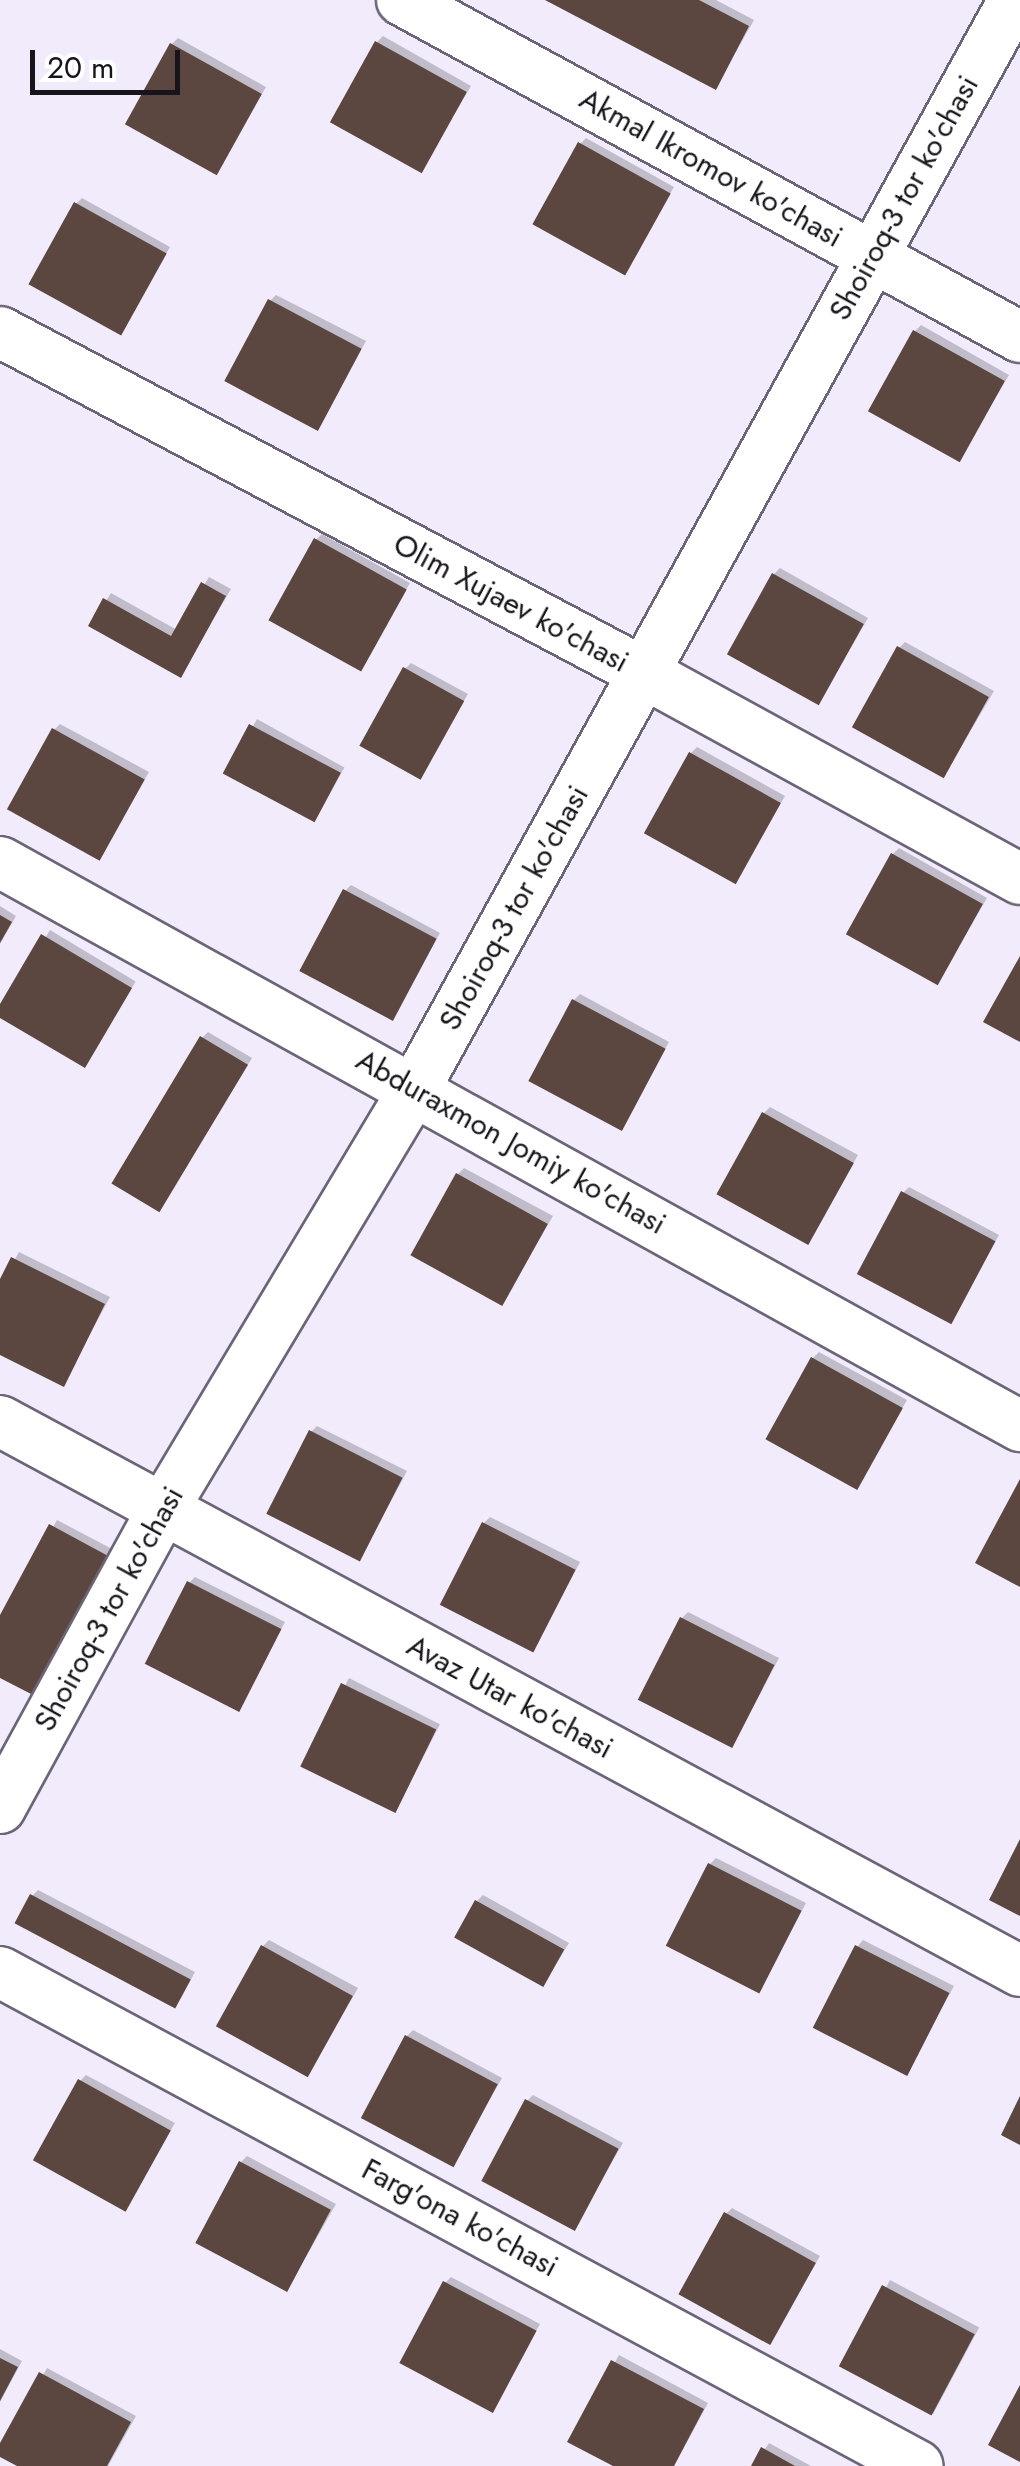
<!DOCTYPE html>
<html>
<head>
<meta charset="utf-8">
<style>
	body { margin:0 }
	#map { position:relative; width:1020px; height:2466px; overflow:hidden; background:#f1ebfc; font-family:Jost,sans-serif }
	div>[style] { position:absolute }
	.shadow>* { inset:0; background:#0003; transform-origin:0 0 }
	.building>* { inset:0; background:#5b473f; transform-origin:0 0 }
	.roads { filter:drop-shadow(2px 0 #6c6577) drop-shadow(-2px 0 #6c6577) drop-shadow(0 2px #6c6577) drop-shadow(0 -2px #6c6577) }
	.minor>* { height:50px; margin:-25px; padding:0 25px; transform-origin:25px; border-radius:25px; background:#fff }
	span { translate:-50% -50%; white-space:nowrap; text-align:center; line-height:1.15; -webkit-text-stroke:10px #fff; paint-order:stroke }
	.street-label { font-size:30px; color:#17141b }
	.scale { position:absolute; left:30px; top:50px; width:150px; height:45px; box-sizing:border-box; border:5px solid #17141b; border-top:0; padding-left:12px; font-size:30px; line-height:35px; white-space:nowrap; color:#17141b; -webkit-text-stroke:8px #fff; paint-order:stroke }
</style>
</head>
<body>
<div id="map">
	<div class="shadow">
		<i style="clip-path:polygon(550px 0,716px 0,754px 20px,716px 87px)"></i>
		<i style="clip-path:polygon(383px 36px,471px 86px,421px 170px,377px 42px)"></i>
		<i style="clip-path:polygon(178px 38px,266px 87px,216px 172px,172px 44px)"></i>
		<i style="clip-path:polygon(586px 138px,674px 187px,624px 272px,580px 144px)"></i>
		<i style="clip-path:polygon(82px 198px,170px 247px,121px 332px,76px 204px)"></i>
		<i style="clip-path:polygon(276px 295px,366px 341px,319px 428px,270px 301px)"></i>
		<i style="clip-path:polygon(921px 325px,1009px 375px,959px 459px,915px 331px)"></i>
		<i style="clip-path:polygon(322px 534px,410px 583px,360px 668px,316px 540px)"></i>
		<i style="clip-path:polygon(780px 568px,868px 618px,819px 703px,774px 574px)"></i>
		<i style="clip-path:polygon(209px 577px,231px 589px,181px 675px,91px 625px,111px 593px,177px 630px)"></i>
		<i style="clip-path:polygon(905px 642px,994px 691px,944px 776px,899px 648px)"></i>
		<i style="clip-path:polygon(411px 663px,468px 694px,419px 777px,405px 669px)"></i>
		<i style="left:257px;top:719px;width:100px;height:61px;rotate:29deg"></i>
		<i style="clip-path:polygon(60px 724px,149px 772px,100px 857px,54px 730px)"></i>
		<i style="clip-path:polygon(697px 747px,785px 796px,736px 881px,691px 753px)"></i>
		<i style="clip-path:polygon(899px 848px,987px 898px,938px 982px,893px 854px)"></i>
		<i style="clip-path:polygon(351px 885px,440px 933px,391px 1018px,345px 891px)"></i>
		<i style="clip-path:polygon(0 906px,16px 916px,0 944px)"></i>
		<i style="left:50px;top:930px;width:100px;height:99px;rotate:31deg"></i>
		<i style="clip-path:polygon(580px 994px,669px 1042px,620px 1128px,574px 1000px)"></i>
		<i style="clip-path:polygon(208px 1032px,252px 1058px,160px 1209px,202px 1038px)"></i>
		<i style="clip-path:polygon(770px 1107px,858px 1155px,809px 1240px,764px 1113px)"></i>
		<i style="clip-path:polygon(464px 1168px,553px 1216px,503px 1301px,458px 1174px)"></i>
		<i style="clip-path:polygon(909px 1187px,999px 1235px,950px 1320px,903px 1193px)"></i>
		<i style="clip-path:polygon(19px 1252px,110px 1297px,63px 1384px,0 1353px,0 1285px)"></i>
		<i style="clip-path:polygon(819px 1352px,907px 1400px,858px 1485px,813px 1358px)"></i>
		<i style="clip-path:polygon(317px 1426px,407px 1471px,361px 1557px,311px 1432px)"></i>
		<i style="clip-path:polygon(490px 1517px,580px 1562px,534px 1649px,484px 1523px)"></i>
		<i style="clip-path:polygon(57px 1520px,114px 1550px,40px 1687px,0 1675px,0 1621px)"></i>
		<i style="clip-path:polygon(195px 1577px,285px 1622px,239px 1709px,189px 1583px)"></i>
		<i style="clip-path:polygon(688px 1612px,779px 1658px,733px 1745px,682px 1618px)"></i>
		<i style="left:349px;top:1678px;width:102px;height:98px;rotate:27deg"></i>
		<i style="clip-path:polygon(716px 1858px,806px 1903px,760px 1990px,710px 1864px)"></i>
		<i style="clip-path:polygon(38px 1890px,195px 1972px,181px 1998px,175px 2004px,32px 1896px)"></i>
		<i style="clip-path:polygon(483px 1895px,569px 1943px,543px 1985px,477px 1901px)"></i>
		<i style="clip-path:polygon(269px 1940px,358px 1988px,309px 2074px,263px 1946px)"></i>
		<i style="clip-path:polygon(863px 1940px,954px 1986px,907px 2072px,857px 1947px)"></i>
		<i style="clip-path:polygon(413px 2030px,502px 2078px,453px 2164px,407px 2036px)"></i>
		<i style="clip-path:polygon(86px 2075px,175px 2123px,126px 2208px,80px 2081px)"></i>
		<i style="clip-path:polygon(533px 2095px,623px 2143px,574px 2228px,527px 2101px)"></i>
		<i style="clip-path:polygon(247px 2156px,336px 2204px,287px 2290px,241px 2162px)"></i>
		<i style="clip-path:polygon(732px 2208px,820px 2256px,771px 2341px,726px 2214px)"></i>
		<i style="clip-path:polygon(451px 2277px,540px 2324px,491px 2410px,445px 2283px)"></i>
		<i style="left:890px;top:2280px;width:101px;height:98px;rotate:28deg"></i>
		<i style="clip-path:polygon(0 2349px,22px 2361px,0 2402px)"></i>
		<i style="clip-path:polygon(619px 2355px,708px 2403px,674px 2466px,618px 2466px,571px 2441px)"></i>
		<i style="clip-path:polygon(47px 2368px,136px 2416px,108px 2466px,22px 2466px,0 2454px)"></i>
		<i style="clip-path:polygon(769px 2443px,811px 2466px,754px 2466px)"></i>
	</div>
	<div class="building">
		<i style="clip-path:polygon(545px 0,699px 0,749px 26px,716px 90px)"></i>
		<i style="left:375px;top:41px;width:105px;height:93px;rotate:29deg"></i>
		<i style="left:170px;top:43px;width:105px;height:93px;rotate:29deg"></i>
		<i style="left:578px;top:142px;width:106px;height:94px;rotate:29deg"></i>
		<i style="left:74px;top:202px;width:106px;height:94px;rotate:29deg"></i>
		<i style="left:268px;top:299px;width:106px;height:93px;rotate:28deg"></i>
		<i style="left:913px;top:330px;width:105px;height:93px;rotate:29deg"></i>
		<i style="left:314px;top:538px;width:106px;height:94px;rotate:29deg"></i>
		<i style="left:772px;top:573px;width:105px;height:93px;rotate:29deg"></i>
		<i style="clip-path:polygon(201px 582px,226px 596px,181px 678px,88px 626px,103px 598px,171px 636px)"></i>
		<i style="left:897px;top:646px;width:105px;height:93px;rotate:29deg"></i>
		<i style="left:403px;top:667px;width:70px;height:90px;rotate:29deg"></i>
		<i style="left:249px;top:724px;width:104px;height:56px;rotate:28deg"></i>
		<i style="left:52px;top:728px;width:106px;height:93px;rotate:29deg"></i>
		<i style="left:689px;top:752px;width:105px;height:93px;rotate:29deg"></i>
		<i style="left:891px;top:853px;width:105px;height:93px;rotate:29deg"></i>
		<i style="left:343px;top:889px;width:106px;height:93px;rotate:28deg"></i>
		<i style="clip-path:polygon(0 915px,12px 922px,0 943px)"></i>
		<i style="clip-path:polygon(41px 934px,132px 988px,85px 1068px,0 1018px,0 1004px)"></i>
		<i style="clip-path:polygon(1020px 956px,1020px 1042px,983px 1022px)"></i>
		<i style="left:572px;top:999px;width:106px;height:93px;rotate:28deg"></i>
		<i style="left:200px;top:1036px;width:56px;height:172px;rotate:31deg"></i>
		<i style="left:762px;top:1112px;width:105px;height:94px;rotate:29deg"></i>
		<i style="left:456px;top:1173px;width:105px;height:94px;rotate:29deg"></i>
		<i style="left:901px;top:1191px;width:107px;height:94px;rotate:28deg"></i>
		<i style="clip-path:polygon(11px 1257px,105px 1304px,64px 1387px,0 1355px,0 1279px)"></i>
		<i style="left:811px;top:1357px;width:105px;height:94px;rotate:29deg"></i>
		<i style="left:309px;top:1430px;width:105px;height:94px;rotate:27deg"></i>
		<i style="clip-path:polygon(1020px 1479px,1020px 1587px,975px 1563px)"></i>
		<i style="left:482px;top:1522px;width:105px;height:93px;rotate:27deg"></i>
		<i style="clip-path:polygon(49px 1524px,110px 1557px,35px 1696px,0 1678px,0 1615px)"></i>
		<i style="left:187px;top:1581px;width:106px;height:93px;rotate:27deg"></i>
		<i style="left:680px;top:1617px;width:106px;height:93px;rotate:27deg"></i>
		<i style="left:341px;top:1683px;width:106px;height:93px;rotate:26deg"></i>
		<i style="clip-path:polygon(1020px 1839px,1020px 1916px,989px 1900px)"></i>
		<i style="left:708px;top:1863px;width:105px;height:93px;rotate:27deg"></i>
		<i style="left:30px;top:1894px;width:182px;height:33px;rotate:28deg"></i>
		<i style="left:475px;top:1900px;width:102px;height:43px;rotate:29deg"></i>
		<i style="left:261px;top:1945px;width:105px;height:93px;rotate:29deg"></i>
		<i style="left:855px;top:1945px;width:106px;height:93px;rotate:27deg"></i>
		<i style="left:405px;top:2035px;width:105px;height:94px;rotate:28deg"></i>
		<i style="left:78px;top:2079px;width:106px;height:93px;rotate:29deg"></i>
		<i style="clip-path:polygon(1020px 2096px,1020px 2145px,1001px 2135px)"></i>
		<i style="left:525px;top:2099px;width:106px;height:93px;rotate:28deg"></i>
		<i style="left:239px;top:2161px;width:104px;height:93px;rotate:28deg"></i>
		<i style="left:724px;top:2212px;width:105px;height:94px;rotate:29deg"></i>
		<i style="left:443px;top:2281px;width:106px;height:93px;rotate:28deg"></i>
		<i style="left:882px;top:2285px;width:105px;height:92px;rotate:28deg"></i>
		<i style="clip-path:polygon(0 2358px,18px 2367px,0 2401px)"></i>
		<i style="clip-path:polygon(611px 2360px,704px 2409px,674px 2466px,613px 2466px,567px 2442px)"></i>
		<i style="clip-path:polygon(39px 2372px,131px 2422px,107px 2466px,17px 2466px,0 2457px,0 2443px)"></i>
		<i style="clip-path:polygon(1020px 2385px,1020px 2462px,988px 2445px)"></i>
		<i style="clip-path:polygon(761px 2447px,795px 2466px,751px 2466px)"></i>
	</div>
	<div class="roads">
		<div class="minor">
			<i style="left:402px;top:0;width:704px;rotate:28.6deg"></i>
			<i style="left:0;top:332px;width:729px;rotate:27.9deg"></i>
			<i style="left:644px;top:673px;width:429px;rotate:28.7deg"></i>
			<i style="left:0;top:862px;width:1166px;rotate:28.94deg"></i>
			<i style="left:0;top:1421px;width:1159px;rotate:28.33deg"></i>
			<i style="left:0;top:1808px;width:341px;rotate:-61.4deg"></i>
			<i style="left:163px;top:1509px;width:491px;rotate:-59.1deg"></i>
			<i style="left:415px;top:1088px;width:1242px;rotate:-61.16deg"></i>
			<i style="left:0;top:1972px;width:1042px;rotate:28.29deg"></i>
		</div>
	</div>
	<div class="street-label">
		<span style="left:711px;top:168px;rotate:29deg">Akmal Ikromov ko'chasi</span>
		<span style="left:904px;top:198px;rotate:-61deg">Shoiroq-3 tor ko'chasi</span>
		<span style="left:511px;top:603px;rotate:28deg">Olim Xujaev ko'chasi</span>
		<span style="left:514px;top:908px;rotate:-61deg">Shoiroq-3 tor ko'chasi</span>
		<span style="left:511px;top:1142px;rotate:29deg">Abduraxmon Jomiy ko'chasi</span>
		<span style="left:109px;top:1609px;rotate:-61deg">Shoiroq-3 tor ko'chasi</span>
		<span style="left:510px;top:1697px;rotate:28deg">Avaz Utar ko'chasi</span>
		<span style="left:460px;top:2218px;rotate:28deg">Farg'ona ko'chasi</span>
	</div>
	<div class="scale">20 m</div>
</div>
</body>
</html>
